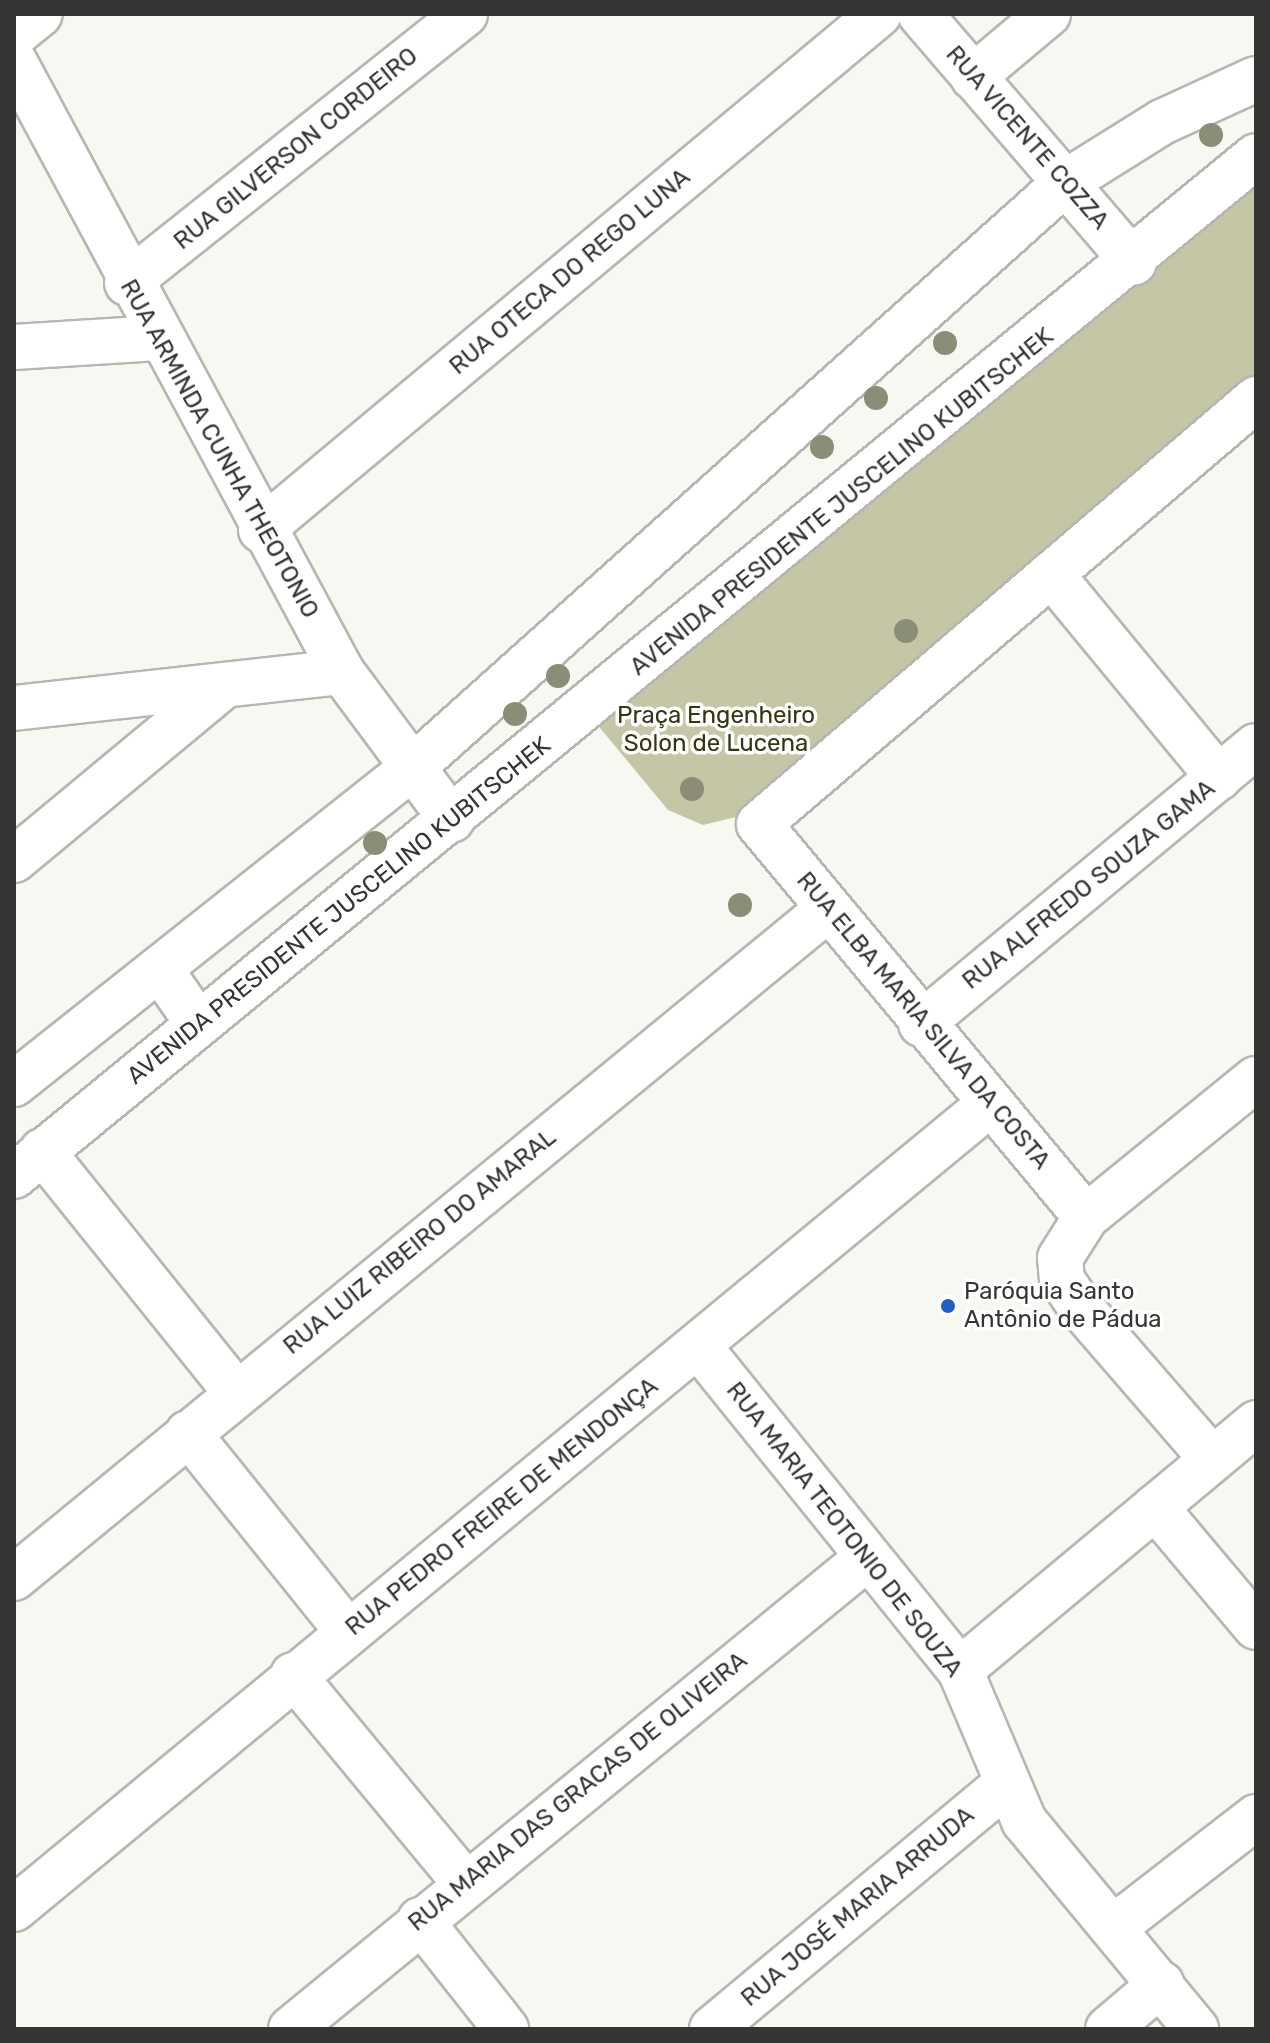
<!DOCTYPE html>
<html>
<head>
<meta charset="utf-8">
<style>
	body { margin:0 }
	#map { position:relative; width:1270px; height:2043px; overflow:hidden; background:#f7f8f2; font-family:Rubik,sans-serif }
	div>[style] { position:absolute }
	.green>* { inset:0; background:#c4c6a5 }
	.roads { filter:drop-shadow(2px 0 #b6b7b1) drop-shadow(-2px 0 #b6b7b1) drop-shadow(0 2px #b6b7b1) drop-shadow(0 -2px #b6b7b1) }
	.minor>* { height:44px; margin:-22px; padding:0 22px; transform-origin:22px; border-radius:22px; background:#fff }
	.major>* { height:44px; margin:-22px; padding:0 22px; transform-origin:22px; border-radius:22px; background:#fff }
	.trees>* { width:24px; height:24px; margin:-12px; border-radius:50%; background:#8c8d76 }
	.dots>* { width:22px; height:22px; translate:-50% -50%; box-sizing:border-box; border:4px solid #fff; border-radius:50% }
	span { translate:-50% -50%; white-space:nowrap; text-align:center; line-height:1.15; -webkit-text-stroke:7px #fff; paint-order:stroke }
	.street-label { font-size:24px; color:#353533 }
	.park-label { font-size:24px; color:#353610 }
	.poi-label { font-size:24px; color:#353533 }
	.left { translate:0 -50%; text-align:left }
	.frame { position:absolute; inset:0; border:16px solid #353533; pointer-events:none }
</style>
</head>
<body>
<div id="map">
	<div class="green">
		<i style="clip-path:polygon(1256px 183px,1256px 381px,740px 816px,703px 825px,668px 810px,596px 723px)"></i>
	</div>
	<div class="roads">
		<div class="minor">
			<i style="left:920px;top:14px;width:328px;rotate:49.3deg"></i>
			<i style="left:14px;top:35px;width:33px;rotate:-39deg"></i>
			<i style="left:14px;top:61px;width:693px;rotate:61.77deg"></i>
			<i style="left:342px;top:672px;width:184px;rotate:53.4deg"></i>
			<i style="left:973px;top:77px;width:98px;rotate:-40deg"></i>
			<i style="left:127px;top:283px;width:432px;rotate:-38.5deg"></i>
			<i style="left:14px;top:347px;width:144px;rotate:-3.6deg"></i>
			<i style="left:261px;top:530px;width:805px;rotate:-39.86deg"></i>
			<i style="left:1051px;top:574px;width:264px;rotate:50.5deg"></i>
			<i style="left:14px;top:708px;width:330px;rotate:-6.3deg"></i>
			<i style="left:14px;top:860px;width:274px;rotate:-39.7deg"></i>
			<i style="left:160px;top:969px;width:65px;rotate:55.1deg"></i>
			<i style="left:921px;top:1024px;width:435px;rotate:-39.7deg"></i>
			<i style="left:14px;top:1084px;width:508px;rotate:-38.45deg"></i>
			<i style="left:412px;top:768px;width:878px;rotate:-41.86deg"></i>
			<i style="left:1066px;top:182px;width:113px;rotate:-32deg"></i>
			<i style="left:1162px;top:122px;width:103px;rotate:-24.6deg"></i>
			<i style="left:42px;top:1151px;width:309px;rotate:51.2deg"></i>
			<i style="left:1086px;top:1217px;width:511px;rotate:-129.76deg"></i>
			<i style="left:759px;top:824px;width:654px;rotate:-40.53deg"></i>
			<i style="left:700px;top:1348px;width:414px;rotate:51.1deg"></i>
			<i style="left:960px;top:1670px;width:164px;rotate:67deg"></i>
			<i style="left:1024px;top:1821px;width:270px;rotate:50.4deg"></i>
			<i style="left:188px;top:1433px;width:254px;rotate:51.2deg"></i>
			<i style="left:1212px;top:1459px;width:200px;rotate:-130.9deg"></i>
			<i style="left:1081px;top:1308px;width:34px;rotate:-124deg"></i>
			<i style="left:1062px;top:1280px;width:22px;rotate:-95deg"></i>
			<i style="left:1060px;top:1258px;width:49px;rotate:-57.6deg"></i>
			<i style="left:1086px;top:1217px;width:219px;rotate:-39.1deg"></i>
			<i style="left:1155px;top:1507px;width:157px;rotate:49.9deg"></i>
			<i style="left:14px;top:1578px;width:1054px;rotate:-39.42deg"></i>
			<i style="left:960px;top:1670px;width:386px;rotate:-39.8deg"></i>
			<i style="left:293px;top:1675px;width:270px;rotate:50.4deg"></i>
			<i style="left:14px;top:1909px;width:1265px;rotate:-39.52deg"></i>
			<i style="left:420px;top:1920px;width:139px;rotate:51.7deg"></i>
			<i style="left:1113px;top:1928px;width:181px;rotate:-37.8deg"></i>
			<i style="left:291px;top:2029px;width:744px;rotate:-39.27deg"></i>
			<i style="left:712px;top:2029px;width:381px;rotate:-39.8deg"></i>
			<i style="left:1108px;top:2029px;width:70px;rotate:-40.3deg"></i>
		</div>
		<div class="major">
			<i style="left:14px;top:1176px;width:1607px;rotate:-39.39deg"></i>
		</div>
	</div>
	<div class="trees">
		<i style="left:1211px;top:135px"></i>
		<i style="left:945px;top:343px"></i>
		<i style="left:876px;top:398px"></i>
		<i style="left:822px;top:447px"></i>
		<i style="left:906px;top:631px"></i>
		<i style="left:558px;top:676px"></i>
		<i style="left:515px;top:714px"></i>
		<i style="left:692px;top:789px"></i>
		<i style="left:375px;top:843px"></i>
		<i style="left:740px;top:905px"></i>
	</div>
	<div class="dots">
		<i style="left:948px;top:1306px;background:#1f5dc9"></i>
	</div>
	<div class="street-label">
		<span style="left:1027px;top:138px;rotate:49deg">RUA VICENTE COZZA</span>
		<span style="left:296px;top:149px;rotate:-39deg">RUA GILVERSON CORDEIRO</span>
		<span style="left:570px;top:272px;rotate:-40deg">RUA OTECA DO REGO LUNA</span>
		<span style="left:219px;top:449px;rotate:61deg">RUA ARMINDA CUNHA THEOTONIO</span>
		<span style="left:842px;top:502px;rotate:-39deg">AVENIDA PRESIDENTE JUSCELINO KUBITSCHEK</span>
		<span style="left:1089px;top:885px;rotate:-39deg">RUA ALFREDO SOUZA GAMA</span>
		<span style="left:339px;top:911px;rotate:-39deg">AVENIDA PRESIDENTE JUSCELINO KUBITSCHEK</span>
		<span style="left:923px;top:1021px;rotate:50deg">RUA ELBA MARIA SILVA DA COSTA</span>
		<span style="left:420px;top:1242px;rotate:-39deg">RUA LUIZ RIBEIRO DO AMARAL</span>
		<span style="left:502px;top:1507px;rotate:-39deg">RUA PEDRO FREIRE DE MENDONÇA</span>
		<span style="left:844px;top:1530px;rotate:52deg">RUA MARIA TEOTONIO DE SOUZA</span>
		<span style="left:578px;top:1792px;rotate:-39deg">RUA MARIA DAS GRACAS DE OLIVEIRA</span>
		<span style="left:858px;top:1907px;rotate:-40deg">RUA JOSÉ MARIA ARRUDA</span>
	</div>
	<div class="park-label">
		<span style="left:716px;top:730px">Praça Engenheiro<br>Solon de Lucena</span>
	</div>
	<div class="poi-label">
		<span class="left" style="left:964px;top:1306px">Paróquia Santo<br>Antônio de Pádua</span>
	</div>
	<div class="frame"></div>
</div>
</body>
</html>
